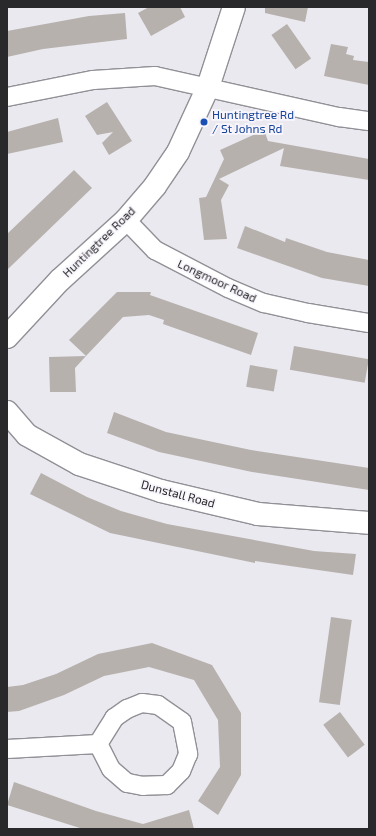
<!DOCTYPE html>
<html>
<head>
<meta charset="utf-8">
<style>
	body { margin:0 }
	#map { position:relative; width:376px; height:836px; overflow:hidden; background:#eae9ef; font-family:"Exo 2",sans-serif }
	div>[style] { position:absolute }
	.building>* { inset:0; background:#b7b1ae; transform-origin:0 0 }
	.roads { filter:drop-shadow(1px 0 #929096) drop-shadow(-1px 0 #929096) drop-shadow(0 1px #929096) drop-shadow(0 -1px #929096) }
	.minor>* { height:18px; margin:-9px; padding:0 9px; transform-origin:9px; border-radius:9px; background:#fff }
	.tertiary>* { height:22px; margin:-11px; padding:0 11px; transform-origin:11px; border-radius:11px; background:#fff }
	.dots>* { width:11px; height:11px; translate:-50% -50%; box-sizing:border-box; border:2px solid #f8f6fc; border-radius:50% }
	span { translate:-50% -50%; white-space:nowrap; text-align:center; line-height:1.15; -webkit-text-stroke:3.5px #f8f6fc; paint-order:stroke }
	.transit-label { font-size:12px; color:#164399 }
	.left { translate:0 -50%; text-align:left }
	.street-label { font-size:12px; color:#29282a }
	.frame { position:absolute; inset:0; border:8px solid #29282a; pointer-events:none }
</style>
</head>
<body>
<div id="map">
	<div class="building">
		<i style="clip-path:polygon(149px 7px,180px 7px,185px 17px,151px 36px,138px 13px)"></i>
		<i style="clip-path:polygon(265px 7px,308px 7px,305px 22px,265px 13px)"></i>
		<i style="clip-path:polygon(125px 13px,127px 39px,43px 49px,7px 57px,7px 31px,89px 16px)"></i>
		<i style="left:287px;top:24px;width:42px;height:19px;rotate:55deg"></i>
		<i style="clip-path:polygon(331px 44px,348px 47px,346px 54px,354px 56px,353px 60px,369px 62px,369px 85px,324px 76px)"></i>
		<i style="clip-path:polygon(107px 102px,132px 141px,109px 155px,102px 143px,113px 132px,97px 135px,85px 116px)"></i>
		<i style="clip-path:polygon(58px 118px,63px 142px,7px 154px,7px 132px)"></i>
		<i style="clip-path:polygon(264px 130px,268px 141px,369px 159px,369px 180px,280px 166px,284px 148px,219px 179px,229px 185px,221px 200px,227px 239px,204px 240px,199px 198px,206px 197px,224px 159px,220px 150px)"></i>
		<i style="clip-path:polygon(74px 170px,92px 188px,7px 270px,7px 234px)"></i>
		<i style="clip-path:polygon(245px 226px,285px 242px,286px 238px,327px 252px,369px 260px,369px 286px,322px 278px,237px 248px)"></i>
		<i style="clip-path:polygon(117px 292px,151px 292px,150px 295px,258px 333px,251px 355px,163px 324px,164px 320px,149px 315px,123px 317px,86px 356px,69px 340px)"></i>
		<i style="left:294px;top:346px;width:76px;height:24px;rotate:10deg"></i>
		<i style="clip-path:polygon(86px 356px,75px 368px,76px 392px,50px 392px,49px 357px)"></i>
		<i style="left:250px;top:365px;width:28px;height:22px;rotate:10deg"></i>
		<i style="clip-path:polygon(114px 412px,166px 432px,251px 450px,369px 468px,369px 490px,252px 472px,159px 452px,107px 433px)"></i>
		<i style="clip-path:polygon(41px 473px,87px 497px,121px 511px,167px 524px,314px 551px,356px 554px,353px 575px,255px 561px,255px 563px,110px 533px,30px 494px)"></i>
		<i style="left:331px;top:617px;width:21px;height:86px;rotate:8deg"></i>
		<i style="clip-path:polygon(152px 643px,212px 665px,241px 713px,241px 775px,218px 815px,198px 801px,220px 767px,218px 720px,194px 680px,149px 667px,104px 676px,64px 695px,19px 711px,7px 712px,7px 687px,23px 685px,56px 674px,98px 654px)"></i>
		<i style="left:340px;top:712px;width:41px;height:21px;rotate:53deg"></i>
		<i style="clip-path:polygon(14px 782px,96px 811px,143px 824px,189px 810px,194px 829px,83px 829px,7px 805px)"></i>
	</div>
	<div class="roads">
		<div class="minor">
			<i style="left:7px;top:97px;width:88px;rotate:-11.2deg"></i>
			<i style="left:93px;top:80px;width:62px;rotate:-3.7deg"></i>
			<i style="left:155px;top:76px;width:189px;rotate:12.6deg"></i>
			<i style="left:339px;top:117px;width:30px;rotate:8deg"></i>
			<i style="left:126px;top:220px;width:42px;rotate:46deg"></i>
			<i style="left:155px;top:250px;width:82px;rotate:27.5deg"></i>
			<i style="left:228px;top:288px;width:39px;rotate:23deg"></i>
			<i style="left:264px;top:303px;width:45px;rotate:12.8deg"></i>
			<i style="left:308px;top:313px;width:62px;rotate:9.3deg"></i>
			<i style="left:142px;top:703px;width:16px;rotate:7deg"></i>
			<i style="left:158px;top:705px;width:29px;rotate:35deg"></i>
			<i style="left:182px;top:722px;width:33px;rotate:79deg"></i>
			<i style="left:188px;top:754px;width:18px;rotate:112deg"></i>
			<i style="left:181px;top:771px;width:20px;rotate:135deg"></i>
			<i style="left:167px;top:785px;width:24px;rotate:178deg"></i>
			<i style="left:143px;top:786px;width:16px;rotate:-169deg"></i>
			<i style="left:127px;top:783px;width:21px;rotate:-139deg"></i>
			<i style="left:111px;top:769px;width:28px;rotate:-117deg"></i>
			<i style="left:98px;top:744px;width:31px;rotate:-58deg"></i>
			<i style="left:114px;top:718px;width:16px;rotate:-35deg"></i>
			<i style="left:127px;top:709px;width:16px;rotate:-22deg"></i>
			<i style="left:7px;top:749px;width:91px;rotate:-3.1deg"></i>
		</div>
		<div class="tertiary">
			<i style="left:7px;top:337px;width:78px;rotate:-47.1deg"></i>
			<i style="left:60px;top:280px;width:89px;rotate:-42.3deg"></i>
			<i style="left:126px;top:220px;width:45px;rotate:-49.5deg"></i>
			<i style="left:155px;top:186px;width:41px;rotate:-55.9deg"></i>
			<i style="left:178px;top:152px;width:72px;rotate:-65.2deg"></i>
			<i style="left:208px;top:87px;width:84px;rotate:-72deg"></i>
			<i style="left:7px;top:412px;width:30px;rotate:49deg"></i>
			<i style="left:27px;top:435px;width:60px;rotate:29.1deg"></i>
			<i style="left:79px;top:464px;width:86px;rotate:18.2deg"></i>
			<i style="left:161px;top:491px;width:100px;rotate:13.3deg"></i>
			<i style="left:258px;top:514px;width:111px;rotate:4.6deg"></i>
		</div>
	</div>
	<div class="dots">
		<i style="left:204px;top:122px;background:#1a4fb4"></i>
	</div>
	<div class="transit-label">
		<span class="left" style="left:212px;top:122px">Huntingtree Rd<br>/ St Johns Rd</span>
	</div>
	<div class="street-label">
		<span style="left:99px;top:242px;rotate:-44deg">Huntingtree Road</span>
		<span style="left:217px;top:281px;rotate:25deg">Longmoor Road</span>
		<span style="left:178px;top:494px;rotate:15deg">Dunstall Road</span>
	</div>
	<div class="frame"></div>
</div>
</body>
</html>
